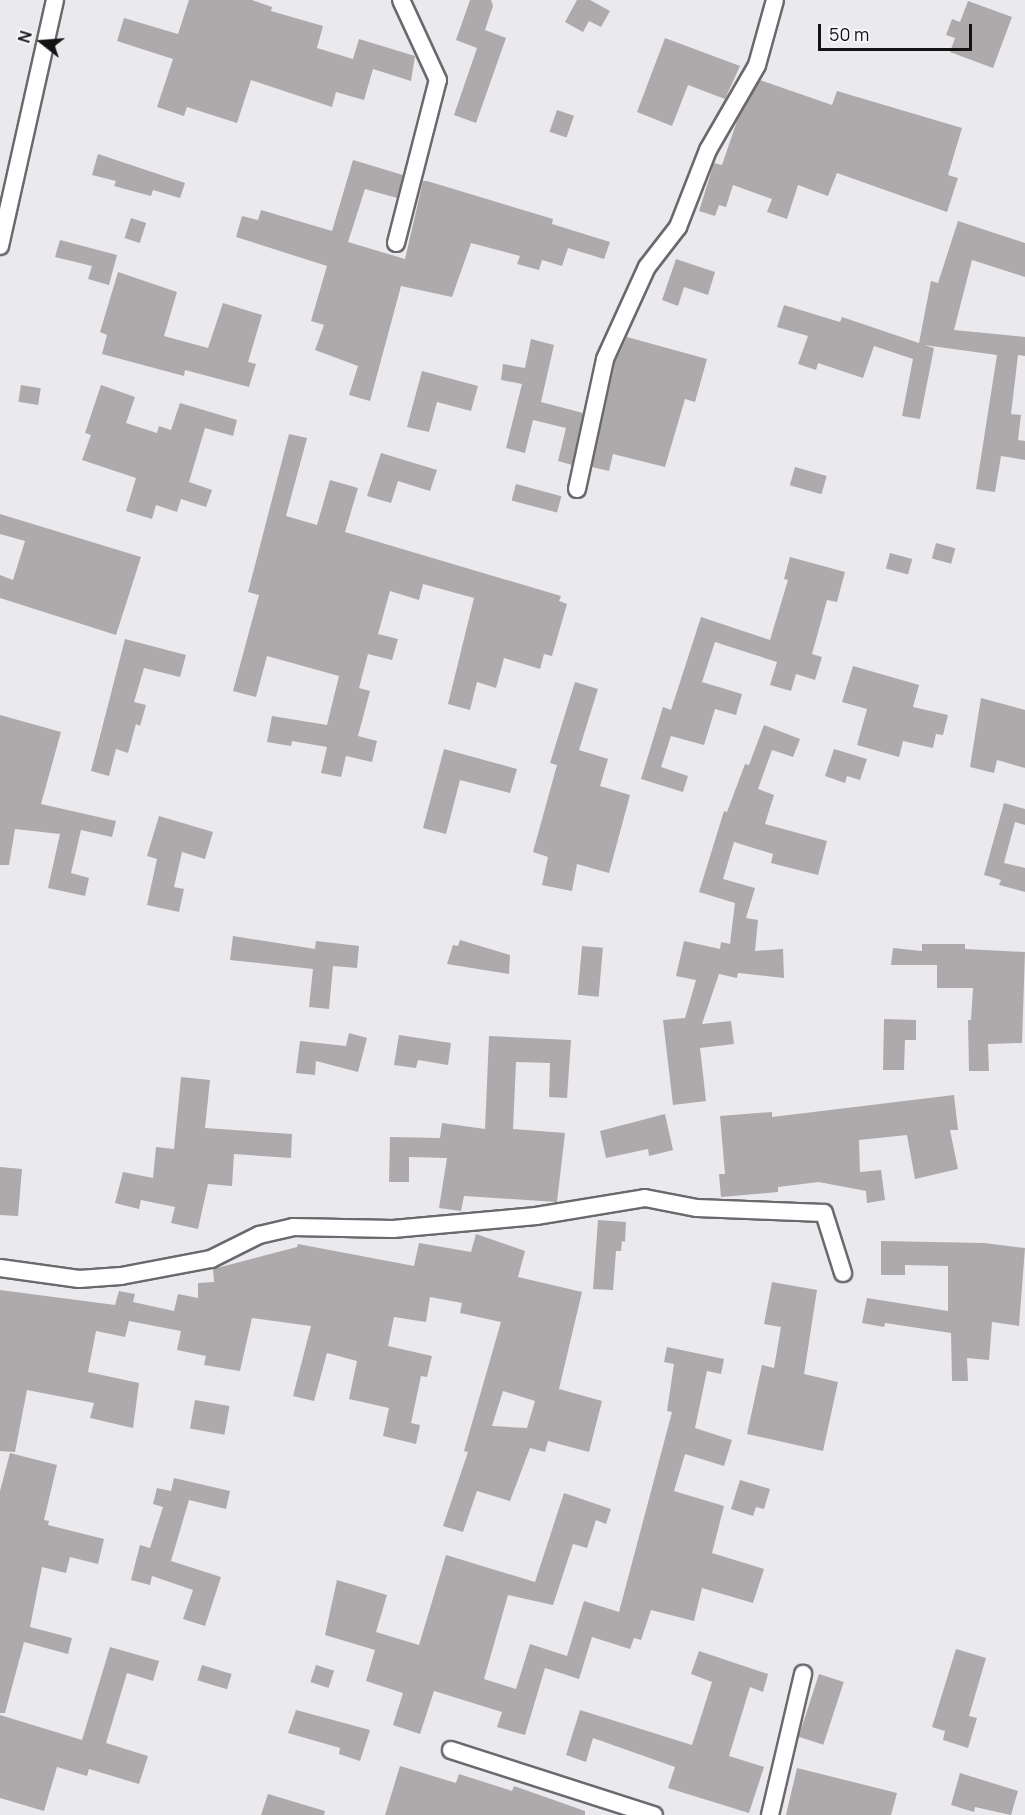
<!DOCTYPE html>
<html>
<head>
<meta charset="utf-8">
<style>
	body { margin:0 }
	#map { position:relative; width:1025px; height:1815px; overflow:hidden; background:#eae9ed; font-family:Manrope,sans-serif }
	div>[style] { position:absolute }
	.building>* { inset:0; background:#aeaaab; transform-origin:0 0 }
	.roads { filter:drop-shadow(2px 0 #6a6a6e) drop-shadow(-2px 0 #6a6a6e) drop-shadow(0 2px #6a6a6e) drop-shadow(0 -2px #6a6a6e) }
	.street>* { height:16px; margin:-8px; padding:0 8px; transform-origin:8px; border-radius:8px; background:#fff }
	span { translate:-50% -50%; white-space:nowrap; text-align:center; line-height:1.15; -webkit-text-stroke:5px #f7f7fb; paint-order:stroke }
	.north { position:absolute; left:12px; top:12px; width:60px; height:60px; -webkit-text-stroke:4px #f7f7fb; paint-order:stroke; rotate:287deg; font-size:16px; font-weight:700; line-height:24px; text-align:center; color:#131314 }
	.north::after { content:''; display:block; margin:auto; width:21px; height:27px; background:#131314; clip-path:polygon(50% 0,100% 100%,50% 72%,0 100%) }
	.scale { position:absolute; left:818px; top:24px; width:154px; height:27px; box-sizing:border-box; border:3px solid #131314; border-top:0; padding-left:8px; font-size:18px; line-height:21px; white-space:nowrap; color:#131314; -webkit-text-stroke:4px #f7f7fb; paint-order:stroke }
</style>
</head>
<body>
<div id="map">
	<div class="building">
		<i style="clip-path:polygon(189px 0,252px 0,272px 7px,271px 11px,323px 26px,317px 48px,353px 59px,359px 39px,415px 56px,411px 81px,373px 69px,364px 100px,336px 92px,332px 107px,251px 80px,237px 123px,187px 107px,184px 116px,157px 107px,173px 59px,117px 41px,124px 18px,178px 34px)"></i>
		<i style="clip-path:polygon(470px 0,491px 0,493px 6px,485px 30px,506px 38px,476px 123px,454px 115px,477px 48px,456px 40px)"></i>
		<i style="clip-path:polygon(577px 0,590px 0,610px 11px,601px 27px,589px 21px,583px 32px,565px 22px)"></i>
		<i style="clip-path:polygon(968px 1px,1012px 17px,993px 68px,950px 52px,955px 38px,946px 35px,952px 19px,960px 22px)"></i>
		<i style="clip-path:polygon(665px 38px,740px 66px,725px 99px,688px 85px,672px 126px,637px 112px)"></i>
		<i style="clip-path:polygon(760px 80px,832px 105px,837px 91px,962px 128px,948px 175px,958px 178px,947px 212px,837px 173px,828px 196px,798px 185px,787px 219px,767px 212px,772px 199px,733px 185px,726px 207px,719px 205px,715px 216px,699px 211px,714px 163px,722px 165px,737px 121px)"></i>
		<i style="left:557px;top:110px;width:18px;height:23px;rotate:19deg"></i>
		<i style="clip-path:polygon(98px 154px,185px 183px,180px 198px,153px 190px,151px 196px,114px 186px,116px 181px,92px 175px)"></i>
		<i style="clip-path:polygon(353px 160px,403px 175px,397px 198px,365px 189px,348px 242px,405px 259px,423px 181px,427px 181px,553px 219px,552px 224px,610px 242px,604px 259px,568px 248px,562px 266px,542px 260px,539px 270px,517px 264px,520px 256px,471px 243px,452px 297px,401px 286px,370px 401px,349px 395px,358px 366px,315px 350px,324px 325px,311px 321px,327px 266px,236px 237px,242px 216px,258px 220px,261px 210px,332px 231px)"></i>
		<i style="left:131px;top:218px;width:16px;height:21px;rotate:18deg"></i>
		<i style="clip-path:polygon(958px 221px,1025px 243px,1025px 277px,972px 260px,954px 330px,1025px 337px,1025px 356px,1018px 355px,1011px 414px,1021px 415px,1018px 440px,1025px 441px,1025px 460px,1001px 456px,995px 492px,976px 489px,997px 355px,924px 345px,934px 348px,920px 419px,902px 416px,913px 359px,874px 346px,863px 378px,818px 363px,816px 370px,798px 364px,808px 336px,777px 327px,784px 305px,840px 322px,842px 317px,919px 343px,931px 281px,938px 283px)"></i>
		<i style="clip-path:polygon(60px 240px,117px 255px,109px 285px,88px 279px,92px 266px,55px 257px)"></i>
		<i style="clip-path:polygon(676px 259px,715px 272px,708px 295px,684px 287px,678px 306px,662px 300px)"></i>
		<i style="clip-path:polygon(118px 272px,177px 292px,164px 336px,208px 348px,223px 303px,262px 315px,248px 362px,256px 364px,249px 387px,185px 370px,184px 376px,102px 354px,107px 335px,100px 332px)"></i>
		<i style="clip-path:polygon(627px 337px,707px 359px,695px 402px,685px 399px,665px 467px,613px 454px,609px 471px,592px 467px,615px 362px)"></i>
		<i style="clip-path:polygon(531px 339px,554px 345px,541px 402px,583px 413px,572px 465px,558px 461px,566px 428px,533px 420px,525px 453px,506px 448px,522px 384px,501px 380px,503px 364px,525px 368px)"></i>
		<i style="clip-path:polygon(422px 371px,478px 386px,471px 411px,437px 402px,429px 432px,407px 427px)"></i>
		<i style="left:21px;top:385px;width:20px;height:17px;rotate:9deg"></i>
		<i style="clip-path:polygon(101px 385px,135px 397px,126px 423px,157px 433px,159px 426px,171px 430px,180px 403px,237px 420px,233px 436px,205px 428px,189px 482px,212px 490px,206px 507px,181px 499px,177px 512px,156px 505px,152px 519px,126px 511px,136px 478px,82px 460px,91px 435px,85px 433px)"></i>
		<i style="clip-path:polygon(289px 434px,307px 438px,286px 516px,317px 525px,330px 480px,358px 488px,345px 532px,561px 596px,559px 601px,567px 604px,552px 656px,544px 654px,540px 669px,504px 658px,496px 688px,477px 682px,470px 710px,448px 704px,474px 598px,423px 584px,419px 600px,390px 591px,378px 634px,398px 639px,392px 660px,368px 654px,359px 688px,370px 691px,358px 736px,377px 741px,372px 762px,346px 756px,341px 777px,321px 773px,327px 747px,292px 741px,291px 746px,267px 742px,272px 716px,327px 725px,339px 676px,267px 656px,256px 697px,233px 691px,259px 595px,248px 592px)"></i>
		<i style="clip-path:polygon(381px 453px,437px 470px,430px 491px,398px 481px,391px 503px,367px 496px)"></i>
		<i style="left:795px;top:467px;width:33px;height:19px;rotate:16deg"></i>
		<i style="left:516px;top:484px;width:47px;height:17px;rotate:15deg"></i>
		<i style="clip-path:polygon(0 514px,141px 557px,116px 635px,0 598px,0 575px,13px 580px,25px 541px,0 534px)"></i>
		<i style="left:936px;top:543px;width:20px;height:16px;rotate:15deg"></i>
		<i style="left:890px;top:553px;width:23px;height:16px;rotate:15deg"></i>
		<i style="clip-path:polygon(790px 557px,845px 572px,837px 602px,827px 600px,812px 654px,822px 657px,815px 680px,796px 674px,791px 691px,770px 685px,777px 662px,715px 642px,702px 682px,742px 694px,736px 715px,715px 709px,704px 745px,671px 736px,661px 767px,688px 776px,683px 792px,641px 779px,663px 707px,671px 710px,701px 617px,770px 640px,788px 580px,784px 579px)"></i>
		<i style="clip-path:polygon(125px 639px,186px 655px,180px 677px,144px 668px,134px 702px,146px 705px,140px 726px,136px 724px,128px 753px,116px 749px,109px 776px,91px 771px)"></i>
		<i style="clip-path:polygon(853px 666px,919px 685px,913px 707px,948px 715px,943px 735px,936px 734px,933px 748px,903px 741px,899px 757px,857px 745px,867px 709px,842px 702px)"></i>
		<i style="clip-path:polygon(575px 682px,598px 689px,579px 750px,608px 759px,600px 786px,630px 795px,609px 873px,577px 864px,572px 891px,542px 885px,548px 857px,533px 852px,557px 765px,550px 763px)"></i>
		<i style="clip-path:polygon(981px 698px,1025px 710px,1025px 768px,997px 760px,994px 773px,970px 767px)"></i>
		<i style="clip-path:polygon(0 715px,61px 732px,41px 804px,116px 821px,112px 837px,81px 830px,71px 873px,89px 878px,85px 896px,48px 888px,60px 834px,15px 829px,9px 865px,0 865px)"></i>
		<i style="clip-path:polygon(764px 725px,800px 739px,793px 757px,772px 750px,758px 789px,774px 795px,765px 824px,827px 841px,818px 875px,771px 863px,773px 854px,734px 842px,723px 879px,755px 888px,746px 918px,758px 920px,755px 951px,783px 949px,784px 978px,738px 973px,737px 978px,719px 974px,702px 1024px,731px 1021px,734px 1044px,700px 1048px,706px 1101px,673px 1105px,663px 1020px,685px 1018px,696px 980px,676px 976px,684px 941px,720px 949px,721px 942px,730px 944px,735px 903px,699px 892px,724px 811px,727px 812px,745px 764px,749px 765px)"></i>
		<i style="clip-path:polygon(444px 749px,517px 769px,510px 793px,460px 780px,446px 834px,423px 828px)"></i>
		<i style="clip-path:polygon(834px 749px,867px 759px,860px 780px,847px 776px,845px 783px,825px 776px)"></i>
		<i style="clip-path:polygon(1004px 803px,1025px 809px,1025px 825px,1015px 822px,1004px 863px,1025px 868px,1025px 892px,999px 885px,1001px 880px,984px 875px)"></i>
		<i style="clip-path:polygon(159px 816px,213px 832px,205px 859px,182px 852px,174px 887px,184px 889px,179px 912px,147px 905px,157px 859px,147px 856px)"></i>
		<i style="clip-path:polygon(233px 936px,315px 949px,316px 941px,359px 946px,357px 968px,333px 966px,329px 1009px,309px 1007px,313px 969px,230px 960px)"></i>
		<i style="clip-path:polygon(460px 940px,510px 955px,509px 974px,447px 964px,453px 945px,458px 946px)"></i>
		<i style="clip-path:polygon(922px 944px,965px 944px,965px 949px,1025px 952px,1022px 1043px,988px 1044px,989px 1071px,969px 1071px,968px 1020px,971px 1020px,973px 988px,937px 988px,937px 965px,891px 965px,893px 948px,922px 951px)"></i>
		<i style="left:582px;top:946px;width:21px;height:49px;rotate:5deg"></i>
		<i style="clip-path:polygon(884px 1019px,916px 1020px,916px 1040px,905px 1040px,904px 1070px,883px 1070px)"></i>
		<i style="clip-path:polygon(349px 1033px,367px 1038px,358px 1072px,316px 1061px,315px 1075px,296px 1073px,300px 1041px,346px 1046px)"></i>
		<i style="clip-path:polygon(399px 1035px,451px 1043px,448px 1065px,418px 1060px,416px 1068px,394px 1065px)"></i>
		<i style="clip-path:polygon(489px 1036px,571px 1040px,567px 1098px,549px 1097px,550px 1063px,516px 1062px,513px 1129px,565px 1133px,557px 1202px,464px 1196px,461px 1211px,439px 1208px,447px 1158px,409px 1157px,409px 1182px,389px 1182px,390px 1137px,440px 1138px,442px 1123px,485px 1129px)"></i>
		<i style="clip-path:polygon(181px 1077px,210px 1080px,205px 1128px,292px 1134px,291px 1158px,234px 1154px,232px 1186px,208px 1184px,198px 1229px,171px 1223px,175px 1207px,141px 1200px,139px 1209px,115px 1203px,123px 1172px,153px 1178px,156px 1147px,174px 1149px)"></i>
		<i style="clip-path:polygon(954px 1095px,958px 1130px,950px 1130px,958px 1169px,915px 1179px,907px 1135px,859px 1140px,860px 1172px,881px 1170px,885px 1200px,867px 1203px,866px 1191px,819px 1182px,778px 1187px,778px 1192px,721px 1197px,719px 1174px,725px 1174px,720px 1116px,772px 1112px,772px 1117px)"></i>
		<i style="clip-path:polygon(665px 1114px,673px 1150px,649px 1156px,648px 1149px,606px 1158px,600px 1131px)"></i>
		<i style="clip-path:polygon(0 1167px,22px 1169px,18px 1216px,0 1215px)"></i>
		<i style="clip-path:polygon(598px 1220px,626px 1222px,625px 1242px,622px 1241px,621px 1251px,616px 1251px,613px 1290px,593px 1289px)"></i>
		<i style="clip-path:polygon(evenodd,476px 1234px,525px 1251px,518px 1277px,582px 1292px,559px 1389px,602px 1401px,589px 1452px,548px 1441px,545px 1452px,530px 1448px,510px 1501px,477px 1491px,463px 1532px,443px 1526px,468px 1452px,464px 1451px,501px 1322px,460px 1313px,462px 1303px,430px 1297px,426px 1322px,394px 1317px,388px 1346px,432px 1356px,427px 1377px,421px 1376px,411px 1423px,420px 1425px,416px 1444px,383px 1436px,389px 1408px,349px 1399px,357px 1361px,327px 1353px,314px 1401px,293px 1396px,311px 1326px,252px 1318px,240px 1371px,204px 1365px,206px 1356px,177px 1350px,181px 1331px,129px 1321px,125px 1337px,96px 1331px,88px 1372px,139px 1383px,133px 1428px,90px 1418px,94px 1403px,27px 1390px,15px 1452px,0 1451px,0 1290px,115px 1305px,119px 1291px,135px 1294px,133px 1302px,174px 1311px,178px 1294px,198px 1298px,198px 1283px,214px 1282px,213px 1269px,297px 1247px,298px 1244px,414px 1266px,419px 1243px,471px 1252px,476px 1234px,503px 1391px,535px 1401px,527px 1428px,492px 1426px,503px 1391px)"></i>
		<i style="clip-path:polygon(881px 1241px,984px 1243px,1025px 1248px,1019px 1326px,992px 1322px,989px 1360px,967px 1358px,968px 1381px,952px 1381px,951px 1333px,885px 1323px,884px 1327px,862px 1323px,867px 1298px,948px 1311px,948px 1266px,905px 1265px,905px 1275px,881px 1275px)"></i>
		<i style="clip-path:polygon(772px 1282px,817px 1290px,804px 1374px,838px 1382px,823px 1451px,747px 1434px,762px 1365px,774px 1368px,781px 1327px,764px 1324px)"></i>
		<i style="clip-path:polygon(667px 1347px,724px 1359px,721px 1374px,707px 1371px,695px 1428px,732px 1440px,724px 1466px,685px 1454px,674px 1491px,724px 1506px,712px 1553px,764px 1569px,753px 1603px,702px 1588px,694px 1621px,651px 1610px,641px 1640px,634px 1638px,630px 1649px,592px 1637px,579px 1679px,545px 1668px,525px 1735px,497px 1727px,502px 1712px,434px 1691px,420px 1734px,393px 1725px,403px 1693px,366px 1681px,375px 1650px,325px 1635px,337px 1580px,387px 1595px,376px 1632px,419px 1645px,446px 1555px,535px 1582px,564px 1493px,611px 1509px,606px 1524px,596px 1520px,587px 1548px,573px 1544px,553px 1605px,508px 1595px,484px 1679px,516px 1689px,530px 1644px,567px 1656px,584px 1601px,619px 1612px,672px 1412px,667px 1411px,674px 1364px,664px 1362px)"></i>
		<i style="left:195px;top:1400px;width:35px;height:29px;rotate:10deg"></i>
		<i style="clip-path:polygon(10px 1453px,57px 1465px,44px 1520px,49px 1521px,48px 1525px,104px 1539px,98px 1564px,70px 1557px,66px 1573px,42px 1567px,30px 1627px,72px 1638px,68px 1654px,24px 1642px,5px 1713px,0 1713px,0 1491px)"></i>
		<i style="clip-path:polygon(174px 1478px,230px 1491px,226px 1509px,189px 1500px,171px 1561px,221px 1577px,205px 1626px,183px 1619px,193px 1590px,152px 1576px,150px 1585px,131px 1580px,140px 1545px,150px 1548px,163px 1507px,153px 1504px,157px 1488px,171px 1491px)"></i>
		<i style="clip-path:polygon(740px 1480px,770px 1489px,764px 1509px,756px 1507px,753px 1516px,731px 1509px)"></i>
		<i style="clip-path:polygon(110px 1647px,159px 1661px,153px 1681px,127px 1673px,106px 1743px,148px 1756px,139px 1784px,89px 1769px,87px 1776px,57px 1767px,44px 1811px,0 1798px,0 1715px,82px 1740px)"></i>
		<i style="clip-path:polygon(956px 1649px,986px 1658px,969px 1716px,977px 1718px,968px 1748px,943px 1740px,945px 1731px,932px 1727px)"></i>
		<i style="clip-path:polygon(699px 1651px,768px 1674px,763px 1692px,750px 1687px,729px 1756px,764px 1767px,749px 1813px,668px 1788px,675px 1767px,593px 1738px,586px 1762px,566px 1755px,580px 1710px,692px 1745px,712px 1682px,691px 1674px)"></i>
		<i style="left:202px;top:1665px;width:31px;height:16px;rotate:17deg"></i>
		<i style="left:316px;top:1665px;width:19px;height:18px;rotate:18deg"></i>
		<i style="left:819px;top:1674px;width:26px;height:66px;rotate:18deg"></i>
		<i style="clip-path:polygon(296px 1710px,370px 1730px,360px 1761px,339px 1754px,340px 1748px,288px 1733px)"></i>
		<i style="clip-path:polygon(400px 1766px,456px 1783px,459px 1774px,512px 1791px,514px 1786px,585px 1811px,585px 1815px,385px 1815px)"></i>
		<i style="clip-path:polygon(797px 1768px,897px 1793px,891px 1815px,786px 1815px)"></i>
		<i style="clip-path:polygon(960px 1773px,1018px 1791px,1011px 1815px,975px 1807px,974px 1812px,951px 1805px)"></i>
		<i style="clip-path:polygon(268px 1794px,325px 1811px,324px 1815px,261px 1815px)"></i>
	</div>
	<div class="roads">
		<div class="street">
			<i style="left:396px;top:243px;width:168px;rotate:-75.6deg"></i>
			<i style="left:438px;top:80px;width:88px;rotate:-114.8deg"></i>
			<i style="left:0;top:246px;width:252px;rotate:-77.4deg"></i>
			<i style="left:577px;top:489px;width:133px;rotate:-77.8deg"></i>
			<i style="left:605px;top:359px;width:101px;rotate:-65.5deg"></i>
			<i style="left:647px;top:267px;width:51px;rotate:-52.2deg"></i>
			<i style="left:678px;top:227px;width:83px;rotate:-68.7deg"></i>
			<i style="left:708px;top:150px;width:98px;rotate:-60deg"></i>
			<i style="left:757px;top:65px;width:67px;rotate:-74.5deg"></i>
			<i style="left:0;top:1268px;width:80px;rotate:7.9deg"></i>
			<i style="left:79px;top:1279px;width:42px;rotate:-4.1deg"></i>
			<i style="left:121px;top:1276px;width:92px;rotate:-10.7deg"></i>
			<i style="left:211px;top:1259px;width:54px;rotate:-26.6deg"></i>
			<i style="left:259px;top:1235px;width:35px;rotate:-13deg"></i>
			<i style="left:293px;top:1227px;width:100px;rotate:1.1deg"></i>
			<i style="left:393px;top:1229px;width:144px;rotate:-5.2deg"></i>
			<i style="left:536px;top:1216px;width:110px;rotate:-9.4deg"></i>
			<i style="left:645px;top:1198px;width:53px;rotate:10.9deg"></i>
			<i style="left:697px;top:1208px;width:127px;rotate:2.3deg"></i>
			<i style="left:824px;top:1213px;width:63px;rotate:72.4deg"></i>
			<i style="left:451px;top:1750px;width:213px;rotate:17.8deg"></i>
			<i style="left:770px;top:1815px;width:145px;rotate:-76.8deg"></i>
		</div>
	</div>
	<div class="north">N</div>
	<div class="scale">50 m</div>
</div>
</body>
</html>
